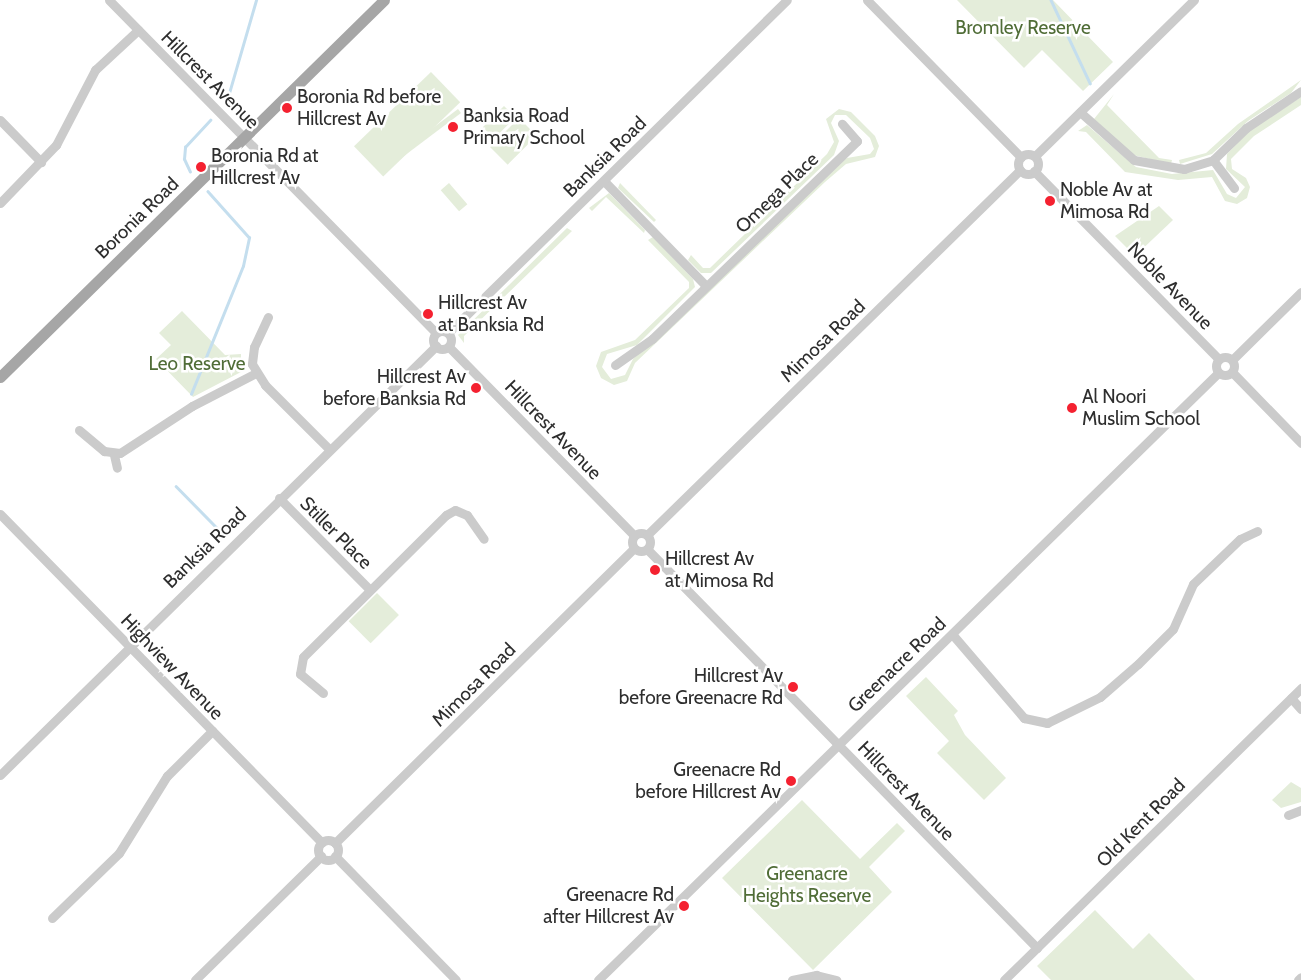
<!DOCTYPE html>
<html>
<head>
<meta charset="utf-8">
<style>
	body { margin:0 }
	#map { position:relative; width:1301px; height:980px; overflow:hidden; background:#fff; font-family:Cabin,sans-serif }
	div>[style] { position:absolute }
	.green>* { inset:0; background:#e4edda; transform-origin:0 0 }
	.stream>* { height:2.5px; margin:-1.25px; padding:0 1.25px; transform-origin:1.25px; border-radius:1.25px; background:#c4deee }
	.minor>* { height:9px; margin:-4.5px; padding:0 4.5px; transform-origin:4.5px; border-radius:4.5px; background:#cbcbcb }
	.minor>.ring { margin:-4.5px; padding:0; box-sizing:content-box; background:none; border:9px solid #cbcbcb; border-radius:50% }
	.major>* { height:11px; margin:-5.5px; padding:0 5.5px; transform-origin:5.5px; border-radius:5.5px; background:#a6a6a6 }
	.dots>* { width:14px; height:14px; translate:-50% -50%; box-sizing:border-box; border:2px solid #fff; border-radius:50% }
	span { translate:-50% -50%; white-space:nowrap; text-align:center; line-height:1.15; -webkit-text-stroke:5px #fff; paint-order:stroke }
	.park-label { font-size:19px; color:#506d37 }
	.street-label { font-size:19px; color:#2e2e2e }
	.poi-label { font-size:19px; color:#2e2e2e }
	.left { translate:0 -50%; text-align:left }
	.right { translate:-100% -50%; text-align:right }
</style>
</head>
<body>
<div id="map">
	<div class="green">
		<i style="clip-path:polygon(957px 0,1053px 0,1113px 62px,1083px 91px,1042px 50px,1024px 68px)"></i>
		<i style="left:431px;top:72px;width:42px;height:107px;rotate:46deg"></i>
		<i style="clip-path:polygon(1301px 80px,1291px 93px,1248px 121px,1212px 154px,1180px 164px,1179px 160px,1206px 153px,1238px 124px)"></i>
		<i style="clip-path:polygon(1114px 94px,1107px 105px,1159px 158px,1172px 160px,1171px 164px,1133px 155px,1094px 119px)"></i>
		<i style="clip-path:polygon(1301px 97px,1301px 105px,1254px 136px,1231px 159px,1232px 169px,1246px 178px,1250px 187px,1247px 198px,1237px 204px,1225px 201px,1212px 177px,1178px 180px,1125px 172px,1086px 132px,1078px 131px,1087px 125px,1136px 167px,1172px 174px,1213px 170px,1227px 194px,1236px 198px,1245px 187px,1226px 169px,1227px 154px,1249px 131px)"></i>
		<i style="left:504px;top:106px;width:16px;height:30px;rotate:45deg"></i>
		<i style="left:458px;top:109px;width:5px;height:100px;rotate:53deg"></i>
		<i style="clip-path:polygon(839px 109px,851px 112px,875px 136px,879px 146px,875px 157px,846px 164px,825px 182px,635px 363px,627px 381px,614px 385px,601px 378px,596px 366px,601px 352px,635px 340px,689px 288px,689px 282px,648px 240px,653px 237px,693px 279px,695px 287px,637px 345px,607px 354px,602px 367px,611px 379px,625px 375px,633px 359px,835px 166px,847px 158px,870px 154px,874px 149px,870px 138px,846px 115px,835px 115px,831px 123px,839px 141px,834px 155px,711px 273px,701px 273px,688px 260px,691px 255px,703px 268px,710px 268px,827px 154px,834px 142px,826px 119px)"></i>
		<i style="left:519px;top:118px;width:25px;height:41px;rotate:45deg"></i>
		<i style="left:449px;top:183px;width:28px;height:11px;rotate:49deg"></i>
		<i style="clip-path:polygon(620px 183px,656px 220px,654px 222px,618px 188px)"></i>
		<i style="clip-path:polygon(609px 193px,645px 230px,644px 233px,606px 197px,592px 211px,589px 208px)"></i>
		<i style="clip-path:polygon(1159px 206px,1173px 220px,1135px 256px,1115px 236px)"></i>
		<i style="clip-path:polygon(567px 228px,572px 231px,464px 336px,464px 343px,458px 335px)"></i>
		<i style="clip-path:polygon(182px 311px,225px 355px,241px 354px,241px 372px,193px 397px,156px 359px,171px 345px,159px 333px)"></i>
		<i style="left:377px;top:593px;width:31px;height:40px;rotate:45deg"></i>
		<i style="clip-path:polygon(926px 677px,958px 711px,954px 715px,965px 735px,1006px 778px,984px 800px,937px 753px,949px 741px,906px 696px)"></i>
		<i style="clip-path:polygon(1291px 782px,1301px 788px,1301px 802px,1281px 808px,1272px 800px)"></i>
		<i style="clip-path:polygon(802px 800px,860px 859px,897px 823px,905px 831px,869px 867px,892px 892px,813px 970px,722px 878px)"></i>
		<i style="clip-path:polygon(1095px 910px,1133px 949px,1149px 933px,1195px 980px,1051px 980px,1037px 966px)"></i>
	</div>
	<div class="stream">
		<i style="left:1051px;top:0;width:92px;rotate:64.8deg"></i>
		<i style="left:227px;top:100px;width:104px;rotate:-73.8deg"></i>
		<i style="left:190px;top:172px;width:14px;rotate:-115deg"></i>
		<i style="left:184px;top:159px;width:12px;rotate:-85deg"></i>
		<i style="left:185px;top:147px;width:37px;rotate:-47deg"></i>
		<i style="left:191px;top:394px;width:138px;rotate:-67.9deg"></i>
		<i style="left:243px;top:266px;width:29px;rotate:-78deg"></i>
		<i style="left:249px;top:238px;width:62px;rotate:-131.7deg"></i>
		<i style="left:176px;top:486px;width:70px;rotate:45.6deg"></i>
	</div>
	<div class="minor">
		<i style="left:109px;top:0;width:467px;rotate:45.5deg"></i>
		<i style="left:867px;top:0;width:220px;rotate:45.6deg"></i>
		<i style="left:1080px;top:112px;width:72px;rotate:41.6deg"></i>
		<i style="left:1134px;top:160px;width:51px;rotate:10.2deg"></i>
		<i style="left:1184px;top:169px;width:30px;rotate:-17deg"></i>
		<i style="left:1213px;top:160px;width:46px;rotate:-44.1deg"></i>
		<i style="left:1246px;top:128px;width:66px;rotate:-33.9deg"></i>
		<i style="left:0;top:120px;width:59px;rotate:45.7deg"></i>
		<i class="ring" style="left:1018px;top:154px;width:11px;height:11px"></i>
		<i style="left:1035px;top:156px;width:223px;rotate:-44.5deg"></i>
		<i style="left:1213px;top:160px;width:35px;rotate:53deg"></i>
		<i style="left:1034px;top:171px;width:264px;rotate:45.5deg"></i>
		<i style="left:604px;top:181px;width:145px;rotate:45.8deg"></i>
		<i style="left:0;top:203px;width:81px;rotate:-46deg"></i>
		<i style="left:56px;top:145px;width:85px;rotate:-62.5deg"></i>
		<i style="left:95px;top:70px;width:59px;rotate:-42.9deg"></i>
		<i style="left:268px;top:317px;width:33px;rotate:115deg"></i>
		<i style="left:254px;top:347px;width:17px;rotate:97deg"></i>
		<i style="left:252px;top:364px;width:25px;rotate:58deg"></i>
		<i style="left:265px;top:385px;width:89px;rotate:45deg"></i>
		<i class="ring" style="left:433px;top:331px;width:9px;height:9px"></i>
		<i style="left:448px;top:333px;width:475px;rotate:-44.5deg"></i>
		<i style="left:449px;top:347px;width:264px;rotate:45.5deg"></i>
		<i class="ring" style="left:1216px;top:357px;width:9px;height:9px"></i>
		<i style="left:1232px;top:360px;width:97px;rotate:-44.6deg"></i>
		<i style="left:615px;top:365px;width:45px;rotate:-35.1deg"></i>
		<i style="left:652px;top:339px;width:285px;rotate:-44deg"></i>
		<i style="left:857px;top:141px;width:23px;rotate:-131deg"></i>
		<i style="left:1232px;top:372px;width:99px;rotate:45.8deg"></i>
		<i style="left:79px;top:430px;width:33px;rotate:40deg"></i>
		<i style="left:104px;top:451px;width:16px;rotate:7deg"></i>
		<i style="left:120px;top:453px;width:86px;rotate:-33.1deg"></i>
		<i style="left:192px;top:406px;width:72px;rotate:-27.3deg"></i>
		<i style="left:114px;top:455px;width:13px;rotate:77deg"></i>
		<i style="left:279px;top:498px;width:129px;rotate:45.3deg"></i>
		<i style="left:0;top:514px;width:460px;rotate:45.6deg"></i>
		<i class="ring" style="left:632px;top:533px;width:9px;height:9px"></i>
		<i style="left:647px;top:535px;width:522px;rotate:-44.38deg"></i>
		<i style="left:647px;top:549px;width:558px;rotate:45.65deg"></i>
		<i style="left:952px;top:634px;width:111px;rotate:49.4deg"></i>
		<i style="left:1024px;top:718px;width:24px;rotate:12deg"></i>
		<i style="left:1047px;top:723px;width:59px;rotate:-26.1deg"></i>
		<i style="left:1100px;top:697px;width:50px;rotate:-41deg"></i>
		<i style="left:1138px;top:664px;width:49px;rotate:-45deg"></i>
		<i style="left:1173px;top:629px;width:49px;rotate:-66deg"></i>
		<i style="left:1193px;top:584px;width:65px;rotate:-43.8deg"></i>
		<i style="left:1240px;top:539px;width:19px;rotate:-25deg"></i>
		<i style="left:323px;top:693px;width:30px;rotate:-140deg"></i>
		<i style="left:300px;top:674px;width:17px;rotate:-80deg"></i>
		<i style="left:303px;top:657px;width:202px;rotate:-44.8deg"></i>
		<i style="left:446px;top:515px;width:10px;rotate:-29deg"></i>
		<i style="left:455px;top:510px;width:13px;rotate:23deg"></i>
		<i style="left:467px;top:515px;width:29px;rotate:55deg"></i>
		<i style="left:1291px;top:698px;width:15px;rotate:48deg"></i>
		<i style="left:0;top:775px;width:612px;rotate:-44.54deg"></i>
		<i style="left:1288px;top:815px;width:14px;rotate:-21deg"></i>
		<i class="ring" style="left:318px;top:840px;width:11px;height:11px"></i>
		<i style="left:335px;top:843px;width:420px;rotate:-44.6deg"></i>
		<i style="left:335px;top:856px;width:173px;rotate:45.7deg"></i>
		<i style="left:52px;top:918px;width:93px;rotate:-44.1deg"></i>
		<i style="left:119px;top:853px;width:91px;rotate:-58.1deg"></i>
		<i style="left:167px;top:776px;width:64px;rotate:-45deg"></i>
		<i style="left:195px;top:980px;width:177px;rotate:-44.5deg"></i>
		<i style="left:598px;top:980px;width:868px;rotate:-44.39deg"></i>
		<i style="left:792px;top:980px;width:25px;rotate:-12deg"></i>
		<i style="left:816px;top:975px;width:21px;rotate:14deg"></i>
		<i style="left:1004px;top:980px;width:417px;rotate:-44.5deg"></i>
		<i style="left:1298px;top:980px;width:4px;rotate:-45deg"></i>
	</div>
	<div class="major">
		<i style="left:0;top:377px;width:538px;rotate:-44.47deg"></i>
	</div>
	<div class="dots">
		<i style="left:287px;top:108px;background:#f42130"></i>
		<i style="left:453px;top:127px;background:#f42130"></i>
		<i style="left:201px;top:167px;background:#f42130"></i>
		<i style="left:1050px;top:201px;background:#f42130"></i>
		<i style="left:428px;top:314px;background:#f42130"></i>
		<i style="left:476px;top:388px;background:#f42130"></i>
		<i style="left:1072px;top:408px;background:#f42130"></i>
		<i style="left:655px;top:570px;background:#f42130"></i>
		<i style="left:793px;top:687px;background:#f42130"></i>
		<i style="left:791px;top:781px;background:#f42130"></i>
		<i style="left:684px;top:906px;background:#f42130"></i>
	</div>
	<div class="park-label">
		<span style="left:1023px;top:28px">Bromley Reserve</span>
		<span style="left:197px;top:364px">Leo Reserve</span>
		<span style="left:807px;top:885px">Greenacre<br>Heights Reserve</span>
	</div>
	<div class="street-label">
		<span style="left:210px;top:80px;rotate:45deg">Hillcrest Avenue</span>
		<span style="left:605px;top:157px;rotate:-44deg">Banksia Road</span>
		<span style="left:777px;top:193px;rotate:-44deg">Omega Place</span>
		<span style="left:137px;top:218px;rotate:-44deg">Boronia Road</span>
		<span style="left:1170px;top:286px;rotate:46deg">Noble Avenue</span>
		<span style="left:823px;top:341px;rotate:-44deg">Mimosa Road</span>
		<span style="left:553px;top:430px;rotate:46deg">Hillcrest Avenue</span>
		<span style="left:336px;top:533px;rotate:45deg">Stiller Place</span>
		<span style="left:205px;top:548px;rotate:-44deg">Banksia Road</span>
		<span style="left:897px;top:665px;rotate:-44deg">Greenacre Road</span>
		<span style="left:172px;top:667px;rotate:46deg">Highview Avenue</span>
		<span style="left:474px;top:685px;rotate:-45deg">Mimosa Road</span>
		<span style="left:906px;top:791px;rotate:46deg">Hillcrest Avenue</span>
		<span style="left:1141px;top:823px;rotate:-45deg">Old Kent Road</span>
	</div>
	<div class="poi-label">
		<span class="left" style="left:297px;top:108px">Boronia Rd before<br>Hillcrest Av</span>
		<span class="left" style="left:463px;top:127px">Banksia Road<br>Primary School</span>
		<span class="left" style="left:211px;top:167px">Boronia Rd at<br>Hillcrest Av</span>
		<span class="left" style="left:1060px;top:201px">Noble Av at<br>Mimosa Rd</span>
		<span class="left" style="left:438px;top:314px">Hillcrest Av<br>at Banksia Rd</span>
		<span class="right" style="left:466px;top:388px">Hillcrest Av<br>before Banksia Rd</span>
		<span class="left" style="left:1082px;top:408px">Al Noori<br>Muslim School</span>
		<span class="left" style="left:665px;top:570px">Hillcrest Av<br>at Mimosa Rd</span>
		<span class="right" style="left:783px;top:687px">Hillcrest Av<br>before Greenacre Rd</span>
		<span class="right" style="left:781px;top:781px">Greenacre Rd<br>before Hillcrest Av</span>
		<span class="right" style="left:674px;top:906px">Greenacre Rd<br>after Hillcrest Av</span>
	</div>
</div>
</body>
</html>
